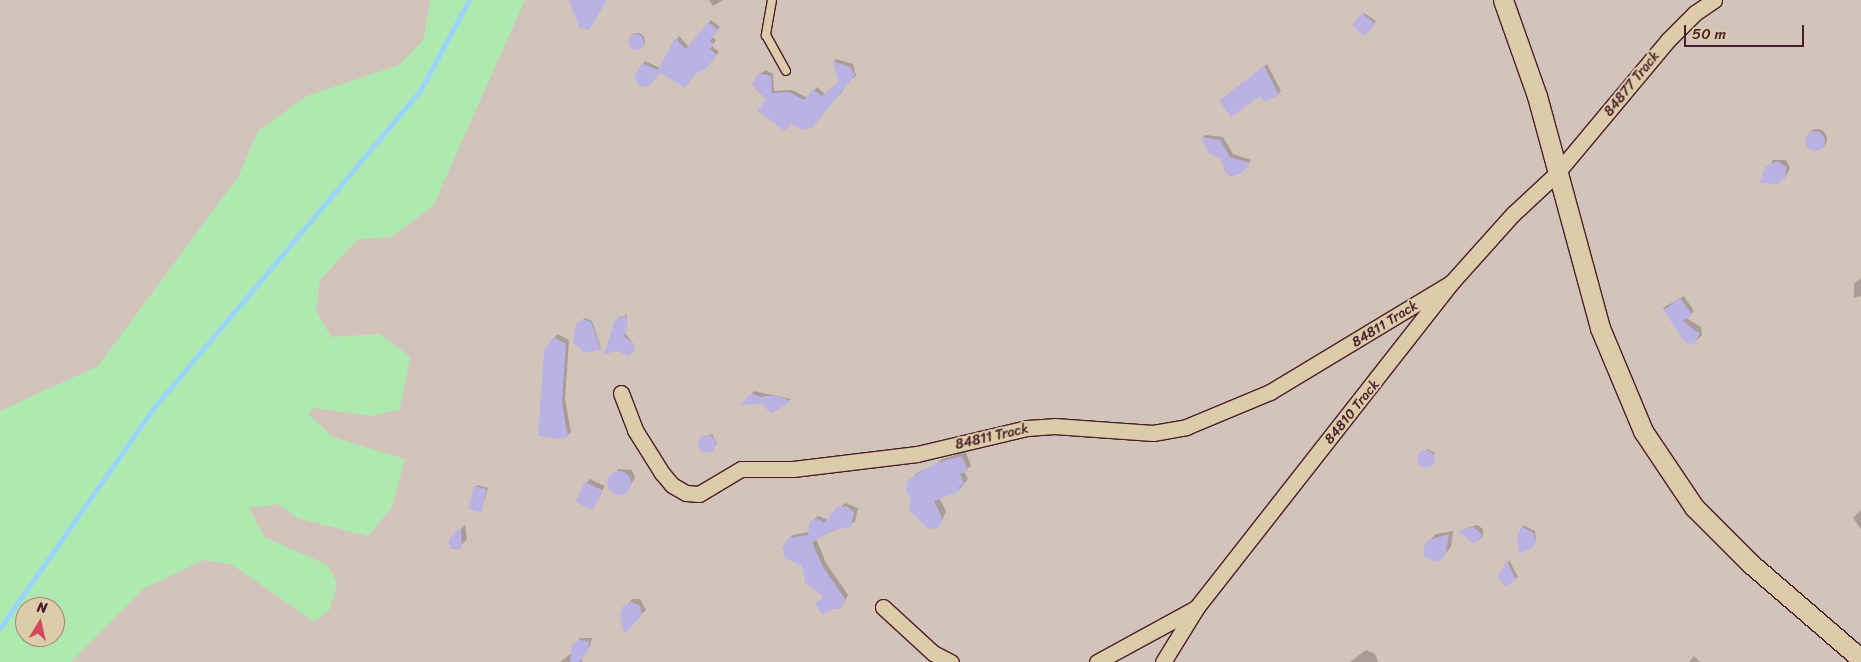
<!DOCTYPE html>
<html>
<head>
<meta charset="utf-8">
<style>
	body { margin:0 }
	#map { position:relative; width:1861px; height:662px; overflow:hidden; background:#d3c4bb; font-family:Sriracha,sans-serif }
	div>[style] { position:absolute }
	.green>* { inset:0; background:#aeeab0 }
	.shadow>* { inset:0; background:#0003; transform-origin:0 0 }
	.round { border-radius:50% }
	.stream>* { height:5px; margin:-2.5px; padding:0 2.5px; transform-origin:2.5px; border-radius:2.5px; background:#9bd5fb }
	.building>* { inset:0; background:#bbb2e4; transform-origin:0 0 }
	.roads { filter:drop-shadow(1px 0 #4a1f2b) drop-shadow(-1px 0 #4a1f2b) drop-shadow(0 1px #4a1f2b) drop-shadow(0 -1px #4a1f2b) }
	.service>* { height:8px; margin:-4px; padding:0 4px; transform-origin:4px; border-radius:4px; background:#ddcca9 }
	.minor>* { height:15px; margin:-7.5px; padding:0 7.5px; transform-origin:7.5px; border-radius:7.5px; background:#ddcca9 }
	.tertiary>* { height:19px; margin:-9.5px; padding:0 9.5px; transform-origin:9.5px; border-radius:9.5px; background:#ddcca9 }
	span { translate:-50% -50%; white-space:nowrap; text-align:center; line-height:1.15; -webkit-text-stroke:4px #ddcca9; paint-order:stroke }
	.street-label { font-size:14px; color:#4a1f2b }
	.north { position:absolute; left:15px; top:597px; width:50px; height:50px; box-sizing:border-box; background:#ddcca9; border:1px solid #a28777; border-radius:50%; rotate:9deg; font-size:14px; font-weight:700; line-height:20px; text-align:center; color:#4a1f2b }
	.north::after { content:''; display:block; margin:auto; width:18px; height:22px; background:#d1495b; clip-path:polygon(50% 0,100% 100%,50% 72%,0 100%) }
	.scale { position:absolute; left:1684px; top:25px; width:120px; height:22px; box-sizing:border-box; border:2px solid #4a1f2b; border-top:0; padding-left:6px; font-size:15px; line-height:18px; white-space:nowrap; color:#4a1f2b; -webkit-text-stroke:4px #ddcca9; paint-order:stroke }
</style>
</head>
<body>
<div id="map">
	<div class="green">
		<i style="clip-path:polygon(evenodd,430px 0,525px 0,433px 206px,391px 237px,358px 239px,320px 280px,316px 311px,331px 337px,380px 334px,410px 357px,400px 409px,373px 416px,313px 408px,308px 414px,333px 437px,405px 459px,392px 507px,368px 536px,297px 518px,278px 504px,249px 508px,264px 537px,328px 565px,337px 584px,330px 609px,314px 622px,231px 564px,204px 560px,143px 589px,71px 662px,0 662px,0 411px,98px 366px,238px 177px,258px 131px,307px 96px,399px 65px,424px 39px,430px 0,25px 607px,55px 607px,55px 637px,25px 637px,25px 607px)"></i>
	</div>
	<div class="shadow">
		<i style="clip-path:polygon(709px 0,723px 0,713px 6px)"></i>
		<i style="clip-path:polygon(1364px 13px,1376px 21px,1365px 34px,1363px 14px)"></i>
		<i style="clip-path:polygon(711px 20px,720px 27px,712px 37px,716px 40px,712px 46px,719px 52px,709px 63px,696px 72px,661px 72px,643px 64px,645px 61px,660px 68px,679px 36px,689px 47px)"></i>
		<i class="round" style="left:629px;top:33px;width:16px;height:16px"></i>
		<i style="clip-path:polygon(836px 59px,853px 64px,856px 76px,847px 82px,841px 94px,791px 123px,755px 88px,756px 76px,766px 70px,773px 74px,774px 91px,792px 90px,808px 98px,817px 87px,825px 94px,839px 82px,834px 61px)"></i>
		<i style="clip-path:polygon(1267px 64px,1281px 91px,1278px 94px,1223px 98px)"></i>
		<i class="round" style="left:1807px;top:129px;width:20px;height:20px"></i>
		<i style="clip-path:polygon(1205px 135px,1223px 137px,1233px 154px,1251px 160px,1239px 174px,1231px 176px,1225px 171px,1221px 157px,1202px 138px)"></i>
		<i style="clip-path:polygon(1773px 160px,1786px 160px,1790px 168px,1786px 176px,1762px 181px)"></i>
		<i style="clip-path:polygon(1861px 278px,1861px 296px,1854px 298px,1854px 284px)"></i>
		<i style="clip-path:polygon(1684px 296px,1694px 311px,1686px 318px,1701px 327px,1702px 335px,1693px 344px,1685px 341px,1663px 308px)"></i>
		<i style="clip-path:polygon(627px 315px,625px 333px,635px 346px,627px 355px,619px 350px,606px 353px,618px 318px)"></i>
		<i style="clip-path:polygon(585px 318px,592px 321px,601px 348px,584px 351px,579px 322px)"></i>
		<i style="clip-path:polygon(557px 334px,569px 340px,565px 399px,571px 432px,567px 436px,545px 353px)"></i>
		<i style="clip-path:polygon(754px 391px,791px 399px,776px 411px,768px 410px,761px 402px,743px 405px)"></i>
		<i style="left:712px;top:434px;width:11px;height:14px;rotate:63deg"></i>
		<i style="clip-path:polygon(1428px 449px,1435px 453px,1430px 466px,1420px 463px,1423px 452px)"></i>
		<i style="clip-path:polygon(966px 452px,971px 466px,964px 471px,968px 479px,959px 490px,939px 498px,946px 511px,941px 523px,912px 499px,907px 485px,917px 473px,934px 466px,942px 459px)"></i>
		<i style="clip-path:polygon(618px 469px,632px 470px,635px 478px,626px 491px,616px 493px,608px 488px)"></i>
		<i style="clip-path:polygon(590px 479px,605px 486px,593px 508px,586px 483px)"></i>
		<i style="clip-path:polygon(477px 485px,488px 488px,481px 511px,475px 487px)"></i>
		<i style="clip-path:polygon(845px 503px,858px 508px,855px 522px,816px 538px,826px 563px,848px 595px,841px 608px,816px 603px,825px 596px,789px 539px,793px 535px,809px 532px,809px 525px,818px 516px,829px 520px)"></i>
		<i style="clip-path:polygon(1861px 510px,1861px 529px,1853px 518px)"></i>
		<i style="clip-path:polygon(465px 525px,467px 539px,458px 549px,451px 548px,449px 542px)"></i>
		<i style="clip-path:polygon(1477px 525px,1483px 529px,1483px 537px,1474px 543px,1459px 531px)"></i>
		<i style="clip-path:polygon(1523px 525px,1535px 531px,1536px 542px,1520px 552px)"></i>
		<i style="clip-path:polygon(1453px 531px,1451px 547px,1440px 560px,1426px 556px,1425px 546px,1436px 534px)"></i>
		<i style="clip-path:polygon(1509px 560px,1518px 577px,1505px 586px,1500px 580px)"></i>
		<i style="clip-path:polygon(632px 599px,640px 599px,646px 610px,624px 632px,628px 604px)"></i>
		<i style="clip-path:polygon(580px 638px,592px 638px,590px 646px,581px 654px,582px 662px,560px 662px,573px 652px)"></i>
		<i style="clip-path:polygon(1366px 650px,1375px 654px,1378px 662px,1350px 662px)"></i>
		<i style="clip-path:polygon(1694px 656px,1700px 662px,1689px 662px)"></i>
	</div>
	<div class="stream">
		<i style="left:0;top:628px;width:266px;rotate:-55.1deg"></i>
		<i style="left:152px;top:410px;width:419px;rotate:-50deg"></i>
		<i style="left:421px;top:89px;width:101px;rotate:-61.7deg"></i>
	</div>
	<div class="building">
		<i style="clip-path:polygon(569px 0,607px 0,589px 30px,579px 27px)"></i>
		<i style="left:1362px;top:13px;width:17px;height:16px;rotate:40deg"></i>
		<i style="clip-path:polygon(708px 22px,718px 30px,710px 41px,714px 44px,710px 49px,717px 55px,707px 68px,695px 74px,685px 88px,661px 73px,648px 87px,639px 86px,634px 77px,642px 63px,658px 70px,675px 38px,686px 49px)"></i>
		<i class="round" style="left:628px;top:34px;width:16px;height:16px"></i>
		<i style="clip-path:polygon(833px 61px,850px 67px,855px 75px,813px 127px,802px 130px,791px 124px,785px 131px,757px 111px,766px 99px,752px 84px,758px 73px,771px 76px,772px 93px,789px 92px,804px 100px,813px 89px,822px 96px,838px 82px)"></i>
		<i style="clip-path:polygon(1264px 66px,1279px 95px,1264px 102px,1260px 96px,1231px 117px,1219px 101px)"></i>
		<i class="round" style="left:1805px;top:131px;width:20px;height:20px"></i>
		<i style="clip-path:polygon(1201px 137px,1220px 140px,1230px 157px,1250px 163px,1240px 175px,1227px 175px,1220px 158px,1209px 154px)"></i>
		<i style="clip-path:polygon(1778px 161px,1786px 167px,1786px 177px,1777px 184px,1760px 183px,1765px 167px)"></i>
		<i style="clip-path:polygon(1680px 298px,1692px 315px,1683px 321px,1700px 334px,1693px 345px,1685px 342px,1662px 308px,1665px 309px)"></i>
		<i style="clip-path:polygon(626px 316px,628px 324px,624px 336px,634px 344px,634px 352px,627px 356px,619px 351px,604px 354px,615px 320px)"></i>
		<i style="clip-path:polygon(583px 319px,591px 322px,601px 350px,584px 353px,573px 342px,576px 324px)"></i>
		<i style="clip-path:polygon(553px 337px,566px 344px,562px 403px,568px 437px,559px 439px,538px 436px,544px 352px)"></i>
		<i style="clip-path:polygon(751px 393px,761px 397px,774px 395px,791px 401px,772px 413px,760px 403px,740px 406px)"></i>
		<i class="round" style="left:698px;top:435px;width:18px;height:18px"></i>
		<i class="round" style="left:1417px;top:450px;width:18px;height:18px"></i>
		<i style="clip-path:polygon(962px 456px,968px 471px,960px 474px,964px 484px,959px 487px,960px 491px,934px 501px,943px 520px,938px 528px,928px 529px,909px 510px,911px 499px,906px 491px,908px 480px,936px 463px)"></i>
		<i class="round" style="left:607px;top:471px;width:24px;height:24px"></i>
		<i style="left:585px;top:482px;width:19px;height:22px;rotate:25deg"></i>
		<i style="left:474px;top:486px;width:13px;height:24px;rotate:13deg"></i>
		<i style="clip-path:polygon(846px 506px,854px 512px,851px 527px,834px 530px,812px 542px,823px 567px,845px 599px,841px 609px,832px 609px,822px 615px,815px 603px,824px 597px,805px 583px,802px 566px,785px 558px,782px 548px,788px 538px,808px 535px,810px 521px,818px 519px,824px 523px,836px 508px)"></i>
		<i style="clip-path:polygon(1521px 526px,1533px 533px,1536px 541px,1532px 548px,1519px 554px,1517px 539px)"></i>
		<i style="clip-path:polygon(461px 527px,462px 548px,450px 549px,449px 538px)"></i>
		<i style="clip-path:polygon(1474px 527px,1483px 536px,1474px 544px,1458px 531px)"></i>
		<i style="clip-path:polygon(1449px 534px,1445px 557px,1435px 562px,1425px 557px,1423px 552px,1426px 541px)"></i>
		<i style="clip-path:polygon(1507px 561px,1516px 580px,1505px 587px,1498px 576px)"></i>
		<i style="clip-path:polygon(632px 602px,640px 606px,642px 615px,624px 634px,620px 614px,623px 606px)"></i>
		<i style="clip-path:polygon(579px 640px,589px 641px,588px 651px,579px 662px,570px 662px,572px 644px)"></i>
	</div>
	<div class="roads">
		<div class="service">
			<i style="left:772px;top:0;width:36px;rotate:100deg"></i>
			<i style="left:766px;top:35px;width:41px;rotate:60.9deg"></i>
		</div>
		<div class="minor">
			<i style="left:621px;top:393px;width:40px;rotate:69deg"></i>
			<i style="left:635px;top:430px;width:51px;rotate:57.9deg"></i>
			<i style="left:662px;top:473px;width:16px;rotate:50deg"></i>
			<i style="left:672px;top:485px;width:16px;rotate:30deg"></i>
			<i style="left:686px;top:493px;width:13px;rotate:4deg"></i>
			<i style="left:699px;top:494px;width:49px;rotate:-30.8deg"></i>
			<i style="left:741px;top:469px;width:52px"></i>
			<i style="left:793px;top:469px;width:125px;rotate:-6.9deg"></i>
			<i style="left:917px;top:454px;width:113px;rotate:-13.3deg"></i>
			<i style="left:1027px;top:428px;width:27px;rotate:-4deg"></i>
			<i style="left:1054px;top:426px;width:99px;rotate:4deg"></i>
			<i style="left:1153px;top:433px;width:34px;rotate:-10deg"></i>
			<i style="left:1186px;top:427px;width:91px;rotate:-22.6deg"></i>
			<i style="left:1270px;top:392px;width:211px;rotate:-31.1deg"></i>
			<i style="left:883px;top:607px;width:68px;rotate:42.6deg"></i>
			<i style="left:933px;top:653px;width:20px;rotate:27deg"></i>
			<i style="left:1097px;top:662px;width:113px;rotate:-28.6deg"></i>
			<i style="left:1163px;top:662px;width:65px;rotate:-58.3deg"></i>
			<i style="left:1197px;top:607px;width:412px;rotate:-51.9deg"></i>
			<i style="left:1451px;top:283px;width:93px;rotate:-48.1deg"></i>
			<i style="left:1513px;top:214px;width:59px;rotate:-42.9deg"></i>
			<i style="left:1556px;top:174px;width:175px;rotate:-50.1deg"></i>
			<i style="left:1668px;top:40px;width:38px;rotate:-45deg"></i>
			<i style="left:1695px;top:13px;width:23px;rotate:-34deg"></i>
		</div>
		<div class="tertiary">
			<i style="left:1503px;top:0;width:102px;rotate:70.5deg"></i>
			<i style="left:1537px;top:96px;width:240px;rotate:74.8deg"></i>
			<i style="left:1600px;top:328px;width:112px;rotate:67.3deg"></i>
			<i style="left:1643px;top:431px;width:92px;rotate:56.1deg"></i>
			<i style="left:1694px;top:507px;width:81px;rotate:45deg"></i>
			<i style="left:1751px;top:564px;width:145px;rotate:40.8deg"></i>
		</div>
	</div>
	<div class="street-label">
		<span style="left:1632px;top:84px;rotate:-51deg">84877 Track</span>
		<span style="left:1385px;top:324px;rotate:-32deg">84811 Track</span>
		<span style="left:1352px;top:412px;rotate:-51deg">84810 Track</span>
		<span style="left:992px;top:437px;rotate:-13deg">84811 Track</span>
	</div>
	<div class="north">N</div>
	<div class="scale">50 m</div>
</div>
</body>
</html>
